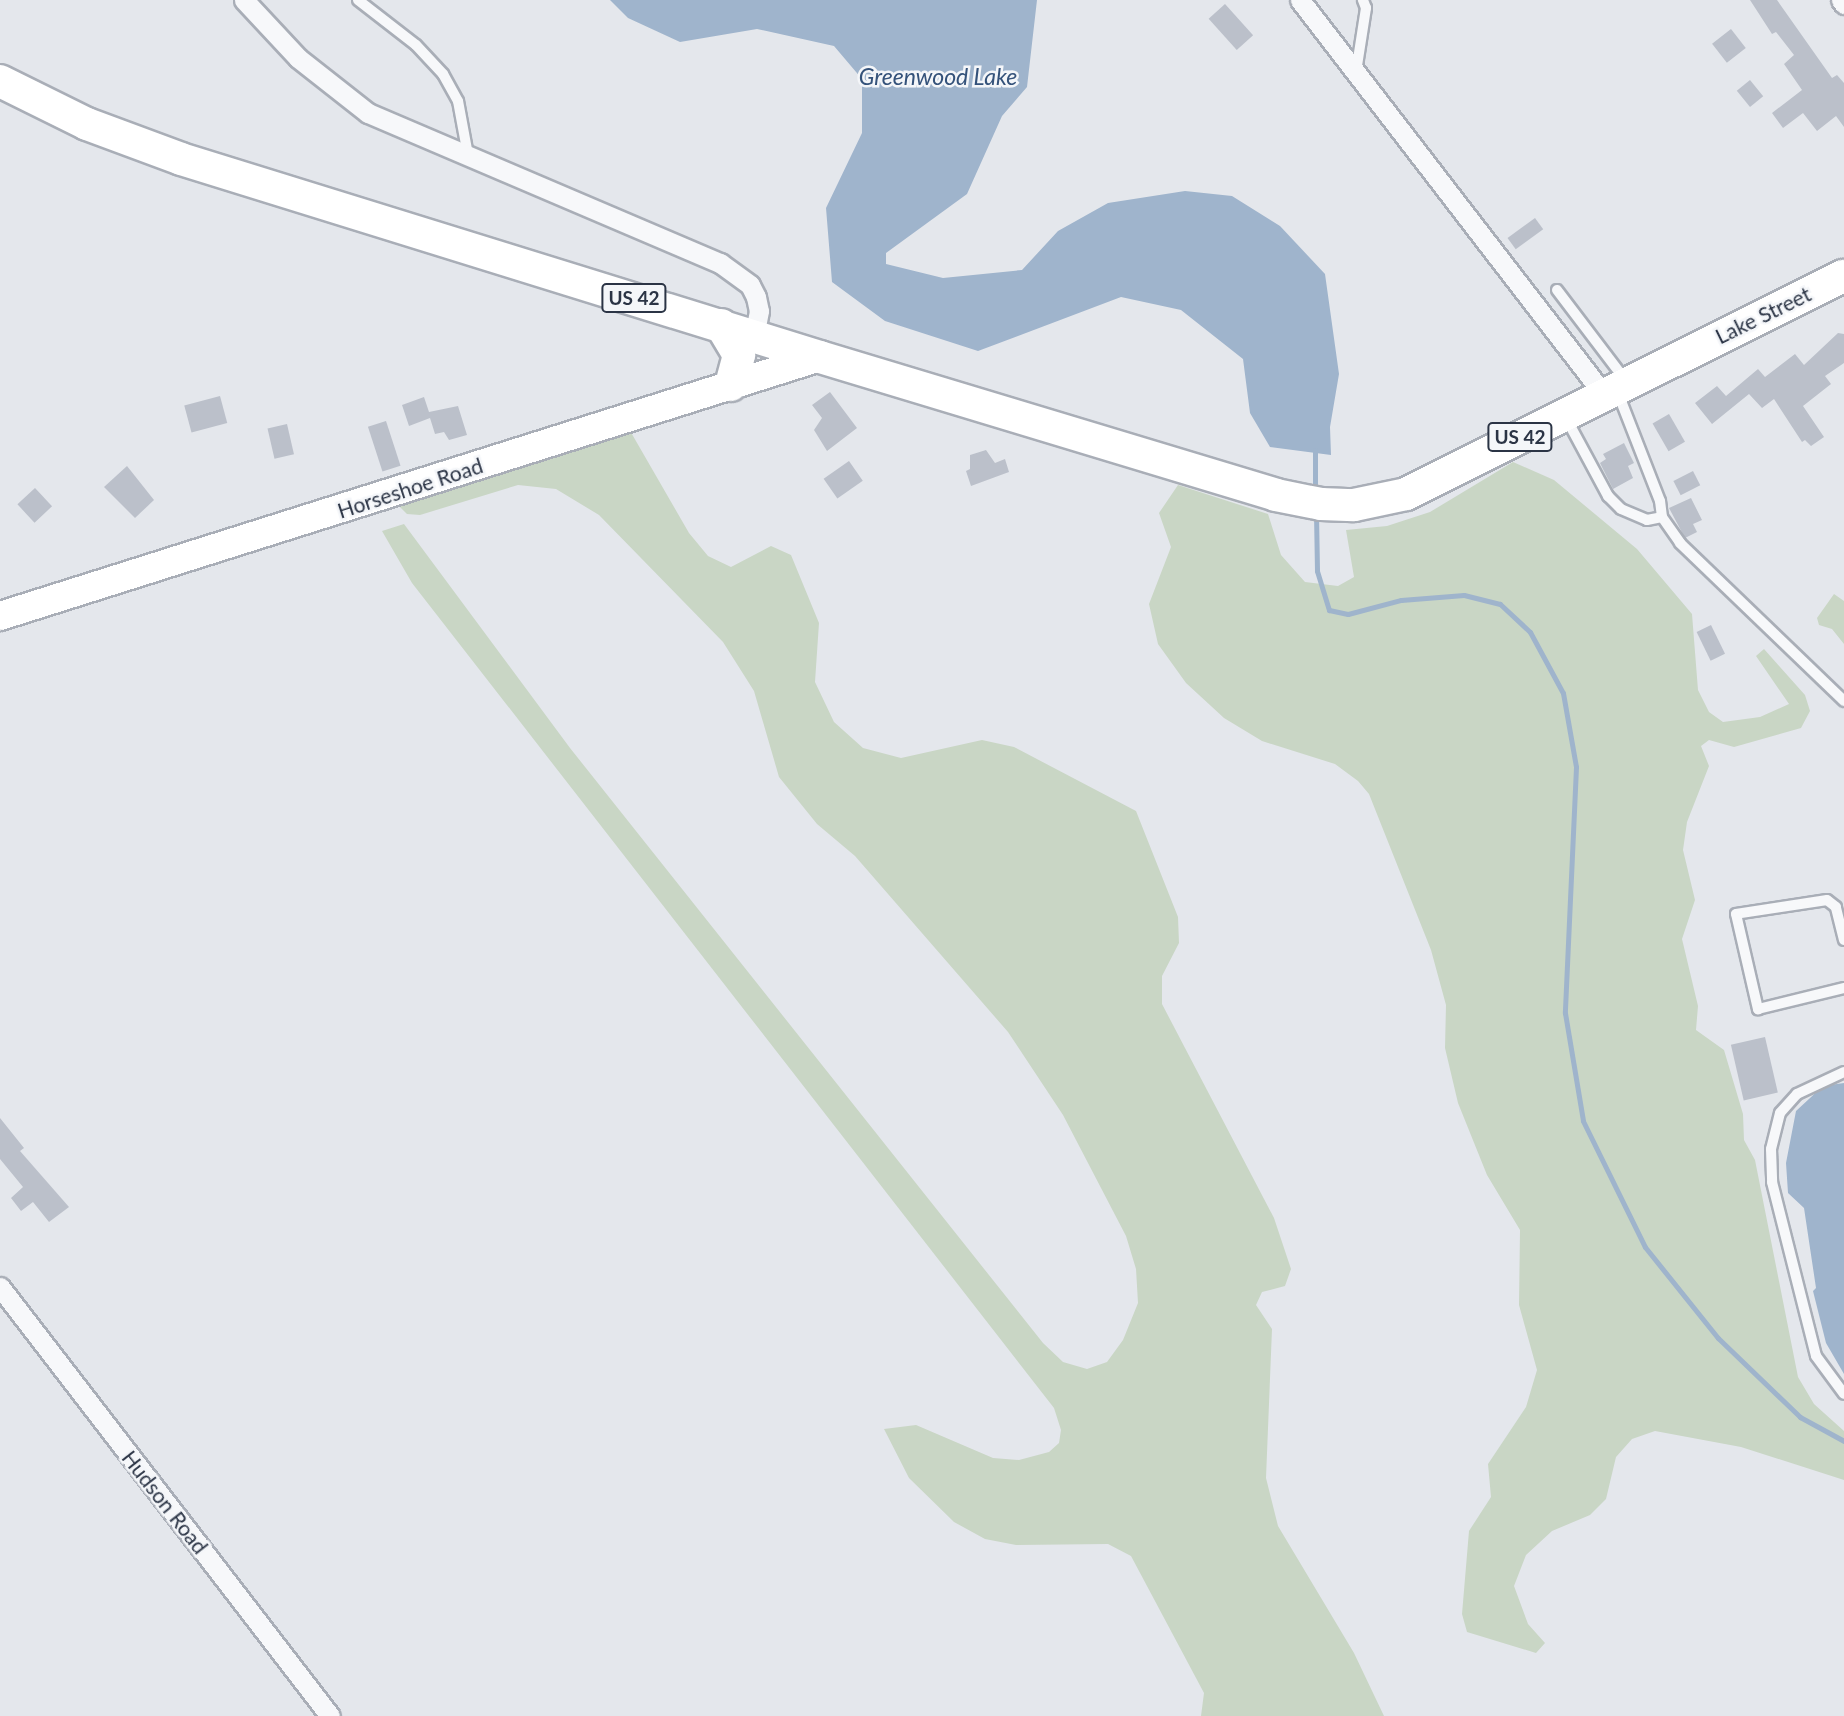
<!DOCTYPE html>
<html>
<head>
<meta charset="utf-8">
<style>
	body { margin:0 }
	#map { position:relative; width:1844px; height:1716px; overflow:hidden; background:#e4e7ec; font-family:Lato,sans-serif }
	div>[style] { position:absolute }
	.green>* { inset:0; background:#c9d6c5 }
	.water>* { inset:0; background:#9fb4cc }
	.stream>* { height:5px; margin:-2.5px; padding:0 2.5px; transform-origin:2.5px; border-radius:2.5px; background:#9fb4cc }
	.building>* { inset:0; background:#bbc0ca; transform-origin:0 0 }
	.roads { filter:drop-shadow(2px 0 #a9aeb7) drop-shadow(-2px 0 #a9aeb7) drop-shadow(0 2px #a9aeb7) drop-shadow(0 -2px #a9aeb7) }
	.lane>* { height:10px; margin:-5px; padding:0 5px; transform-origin:5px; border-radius:5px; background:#f7f8fa }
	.street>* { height:19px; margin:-9.5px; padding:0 9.5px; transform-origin:9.5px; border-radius:9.5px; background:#f7f8fa }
	.secondary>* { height:28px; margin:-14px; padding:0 14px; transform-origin:14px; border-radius:14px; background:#fff }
	.primary>* { height:32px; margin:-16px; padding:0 16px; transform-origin:16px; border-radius:16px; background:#fff }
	span { translate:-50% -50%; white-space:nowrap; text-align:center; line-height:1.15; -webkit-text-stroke:5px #f4f6f9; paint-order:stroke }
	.shield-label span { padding:2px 5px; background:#f4f6f9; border:2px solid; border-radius:5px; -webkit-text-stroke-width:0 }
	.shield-label { font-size:19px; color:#2b3445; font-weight:700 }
	.street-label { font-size:21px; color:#2b3445 }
	.water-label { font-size:23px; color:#34527a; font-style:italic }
</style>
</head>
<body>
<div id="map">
	<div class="green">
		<i style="clip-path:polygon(629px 429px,689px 533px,708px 556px,731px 567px,771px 546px,791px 555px,819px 623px,815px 682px,834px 722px,863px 748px,901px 758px,982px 740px,1014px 747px,1136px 811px,1178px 917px,1179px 943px,1162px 976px,1162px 1004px,1274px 1218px,1291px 1269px,1285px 1286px,1262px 1292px,1256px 1305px,1272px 1329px,1266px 1478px,1278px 1526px,1354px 1653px,1384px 1716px,1201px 1716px,1204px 1693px,1131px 1556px,1108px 1544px,1016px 1545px,985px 1539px,954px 1522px,909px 1478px,884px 1429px,916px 1425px,993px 1458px,1019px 1460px,1049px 1452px,1059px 1443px,1061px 1430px,1054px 1408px,412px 583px,382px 531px,404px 524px,570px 748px,1043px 1343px,1063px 1362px,1087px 1369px,1107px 1362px,1123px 1340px,1138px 1303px,1136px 1269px,1126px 1236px,1063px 1115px,1008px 1032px,855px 856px,817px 824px,779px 777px,754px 691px,723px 642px,599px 515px,556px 489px,518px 485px,420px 515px,407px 514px,398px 505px)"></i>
		<i style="clip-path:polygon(1513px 462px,1554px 480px,1637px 549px,1692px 614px,1698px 690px,1709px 712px,1723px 722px,1760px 717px,1789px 704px,1756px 656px,1764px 649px,1805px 695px,1810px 711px,1801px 728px,1734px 747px,1709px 740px,1701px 746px,1709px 766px,1687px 822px,1683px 850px,1695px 900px,1682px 939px,1698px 1006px,1696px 1030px,1724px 1050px,1743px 1114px,1744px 1140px,1755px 1160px,1798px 1377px,1814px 1404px,1844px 1431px,1844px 1480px,1741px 1447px,1655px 1431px,1632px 1439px,1616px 1457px,1606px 1499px,1590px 1515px,1552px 1531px,1526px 1555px,1514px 1586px,1528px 1624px,1545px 1643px,1536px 1653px,1467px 1632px,1462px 1614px,1469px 1531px,1491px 1497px,1488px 1464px,1526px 1407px,1537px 1370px,1519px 1305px,1520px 1230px,1487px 1175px,1458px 1103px,1445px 1048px,1446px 1005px,1431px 950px,1369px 794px,1358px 781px,1335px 764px,1262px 741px,1224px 718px,1186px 683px,1158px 644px,1149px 604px,1171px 547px,1159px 513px,1178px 485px,1268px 514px,1281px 555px,1305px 582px,1338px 586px,1354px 577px,1346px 530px,1387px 526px,1430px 512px)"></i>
		<i style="clip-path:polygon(1834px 594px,1844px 601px,1844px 644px,1832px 629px,1819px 625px,1817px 618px)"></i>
	</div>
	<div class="water">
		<i style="clip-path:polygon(610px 0,1037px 0,1027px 87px,1002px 116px,967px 194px,886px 253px,886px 264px,943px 278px,1022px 270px,1058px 231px,1108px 203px,1185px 191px,1232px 196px,1280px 226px,1325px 274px,1339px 374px,1330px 427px,1331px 455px,1270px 447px,1250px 413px,1243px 359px,1181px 310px,1121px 297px,978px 351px,885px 321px,832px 282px,826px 208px,862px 133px,862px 79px,834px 46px,757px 29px,680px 42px,628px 18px)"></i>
		<i style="clip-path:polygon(1844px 1083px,1844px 1374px,1826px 1343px,1813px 1291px,1816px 1288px,1804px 1208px,1788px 1193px,1786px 1163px,1796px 1111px,1823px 1086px)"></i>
	</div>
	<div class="stream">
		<i style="left:1315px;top:450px;width:43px;rotate:90deg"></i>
		<i style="left:1316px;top:513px;width:58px;rotate:89deg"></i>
		<i style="left:1317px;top:571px;width:41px;rotate:72.9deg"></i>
		<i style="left:1329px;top:610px;width:19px;rotate:12deg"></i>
		<i style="left:1348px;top:614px;width:55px;rotate:-14.8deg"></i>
		<i style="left:1401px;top:600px;width:63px;rotate:-4.5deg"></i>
		<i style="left:1464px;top:595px;width:37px;rotate:14deg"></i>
		<i style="left:1500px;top:604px;width:41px;rotate:43deg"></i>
		<i style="left:1530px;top:632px;width:69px;rotate:61.6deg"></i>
		<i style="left:1563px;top:693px;width:75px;rotate:80deg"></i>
		<i style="left:1576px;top:767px;width:246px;rotate:92.6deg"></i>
		<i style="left:1565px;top:1013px;width:109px;rotate:80.5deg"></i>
		<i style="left:1583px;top:1121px;width:140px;rotate:63.8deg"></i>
		<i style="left:1645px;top:1247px;width:117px;rotate:51.3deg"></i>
		<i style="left:1718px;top:1338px;width:114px;rotate:43.9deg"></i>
		<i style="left:1800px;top:1417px;width:50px;rotate:28.6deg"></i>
	</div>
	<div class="building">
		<i style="clip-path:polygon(1750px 0,1777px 0,1832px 78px,1837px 75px,1844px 83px,1844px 127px,1836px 116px,1817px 131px,1803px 113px,1783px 128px,1772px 113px,1802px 90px,1784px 64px,1794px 55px,1776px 32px,1772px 34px)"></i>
		<i style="left:1225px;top:4px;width:42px;height:22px;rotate:48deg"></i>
		<i style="left:1731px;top:29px;width:24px;height:24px;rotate:52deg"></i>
		<i style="left:1750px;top:80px;width:21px;height:17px;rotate:51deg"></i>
		<i style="left:1535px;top:218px;width:14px;height:34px;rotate:54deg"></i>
		<i style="clip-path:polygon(1838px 333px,1844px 334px,1844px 363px,1825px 376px,1831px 384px,1803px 406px,1824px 437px,1811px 446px,1805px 440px,1802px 442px,1774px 399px,1762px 408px,1749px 394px,1712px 424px,1695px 403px,1717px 386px,1726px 396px,1758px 369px,1765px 377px,1795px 354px,1804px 365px)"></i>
		<i style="clip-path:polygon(830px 392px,857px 428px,827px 451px,814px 430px,822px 418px,812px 405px)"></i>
		<i style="left:220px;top:396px;width:28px;height:37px;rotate:75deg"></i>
		<i style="clip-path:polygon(424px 397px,429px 412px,458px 406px,467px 435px,449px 440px,444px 432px,435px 434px,430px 418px,409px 426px,402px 405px)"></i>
		<i style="left:1669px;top:414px;width:32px;height:19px;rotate:60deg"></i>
		<i style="left:386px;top:421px;width:47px;height:19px;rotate:72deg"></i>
		<i style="left:287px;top:424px;width:31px;height:20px;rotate:77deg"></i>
		<i style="clip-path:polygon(1624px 443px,1634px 463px,1628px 466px,1633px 478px,1613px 489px,1600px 463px,1606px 459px,1603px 454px)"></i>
		<i style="clip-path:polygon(986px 450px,995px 463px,1005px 459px,1009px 472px,971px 486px,966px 471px,970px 469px,970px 455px)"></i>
		<i style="left:849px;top:461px;width:24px;height:31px;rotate:55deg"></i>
		<i style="clip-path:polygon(127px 466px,154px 500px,135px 518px,104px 487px)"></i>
		<i style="left:1693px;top:471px;width:16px;height:22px;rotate:63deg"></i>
		<i style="left:35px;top:488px;width:25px;height:24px;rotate:47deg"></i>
		<i style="clip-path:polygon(1691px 498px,1702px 520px,1693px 524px,1697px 532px,1685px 538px,1669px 508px)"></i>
		<i style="left:1711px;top:625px;width:32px;height:16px;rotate:64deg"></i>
		<i style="left:1765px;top:1037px;width:57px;height:35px;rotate:77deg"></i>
		<i style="clip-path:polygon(0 1118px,24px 1148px,20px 1151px,69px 1207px,49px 1222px,33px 1202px,21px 1211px,11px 1198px,23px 1187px,0 1159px)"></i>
	</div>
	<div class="roads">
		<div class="lane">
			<i style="left:358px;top:0;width:73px;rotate:37.8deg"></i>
			<i style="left:416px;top:45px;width:40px;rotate:47deg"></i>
			<i style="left:443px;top:74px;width:31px;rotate:61deg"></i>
			<i style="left:458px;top:101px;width:55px;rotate:79.5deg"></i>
			<i style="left:1356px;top:72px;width:65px;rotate:-81.1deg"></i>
			<i style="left:1366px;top:8px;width:9px;rotate:-111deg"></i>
			<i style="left:1557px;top:290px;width:114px;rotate:52.8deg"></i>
			<i style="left:1566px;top:418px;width:89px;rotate:61.7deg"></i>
			<i style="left:1608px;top:496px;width:18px;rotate:45deg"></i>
			<i style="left:1621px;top:509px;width:28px;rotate:23deg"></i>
			<i style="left:1647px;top:520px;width:15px;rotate:-11deg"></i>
			<i style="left:1662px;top:517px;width:16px;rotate:-97deg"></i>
			<i style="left:1660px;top:501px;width:116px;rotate:-111.3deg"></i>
			<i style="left:1662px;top:517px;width:32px;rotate:55deg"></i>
			<i style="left:1680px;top:543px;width:228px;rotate:43.9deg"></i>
			<i style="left:1844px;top:940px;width:34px;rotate:-104deg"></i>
			<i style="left:1836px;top:907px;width:11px;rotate:-142deg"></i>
			<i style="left:1827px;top:900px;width:92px;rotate:171.3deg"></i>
			<i style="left:1736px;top:914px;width:98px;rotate:77deg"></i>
			<i style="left:1758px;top:1009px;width:89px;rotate:-13.7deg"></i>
			<i style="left:1844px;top:1072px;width:52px;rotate:154.9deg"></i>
			<i style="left:1797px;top:1094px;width:25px;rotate:132deg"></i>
			<i style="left:1780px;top:1113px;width:37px;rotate:104deg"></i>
			<i style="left:1771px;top:1149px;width:33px;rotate:88deg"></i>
			<i style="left:1772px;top:1182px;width:179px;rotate:75.8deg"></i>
			<i style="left:1816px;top:1356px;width:47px;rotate:53.6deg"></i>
		</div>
		<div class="street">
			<i style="left:244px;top:0;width:79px;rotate:47deg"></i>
			<i style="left:298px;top:58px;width:89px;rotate:38.2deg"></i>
			<i style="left:368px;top:113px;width:383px;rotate:23.1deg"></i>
			<i style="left:720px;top:263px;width:37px;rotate:36deg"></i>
			<i style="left:750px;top:285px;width:13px;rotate:63deg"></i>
			<i style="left:756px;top:297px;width:14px;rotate:78deg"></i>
			<i style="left:759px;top:311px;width:25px;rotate:101deg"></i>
			<i style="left:1300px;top:0;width:496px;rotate:52.4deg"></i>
			<i style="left:1841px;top:0;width:5px;rotate:53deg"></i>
			<i style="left:0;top:1287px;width:541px;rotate:52.43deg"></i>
		</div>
		<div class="secondary">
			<i style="left:0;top:616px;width:860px;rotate:-17.53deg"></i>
		</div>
		<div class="primary">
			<i style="left:0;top:81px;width:97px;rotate:26.3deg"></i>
			<i style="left:87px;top:124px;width:100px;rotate:20.4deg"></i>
			<i style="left:181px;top:159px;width:669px;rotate:17.22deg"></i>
			<i style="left:820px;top:357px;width:476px;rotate:16.8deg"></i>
			<i style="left:1276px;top:495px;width:46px;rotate:11.3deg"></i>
			<i style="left:1321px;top:504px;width:33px;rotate:2deg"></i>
			<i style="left:1354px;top:505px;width:53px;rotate:-11.9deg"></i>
			<i style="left:1406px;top:494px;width:489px;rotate:-26.5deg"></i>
			<i style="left:721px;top:325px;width:35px;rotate:59deg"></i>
			<i style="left:739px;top:355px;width:31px;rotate:105deg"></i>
		</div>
	</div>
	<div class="shield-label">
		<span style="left:634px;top:298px">US 42</span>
		<span style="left:1520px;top:437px">US 42</span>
	</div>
	<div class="street-label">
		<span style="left:1763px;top:315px;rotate:-26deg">Lake Street</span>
		<span style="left:410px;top:488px;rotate:-18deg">Horseshoe Road</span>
		<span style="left:165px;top:1502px;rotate:52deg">Hudson Road</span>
	</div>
	<div class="water-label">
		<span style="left:938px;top:76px">Greenwood Lake</span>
	</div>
</div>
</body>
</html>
